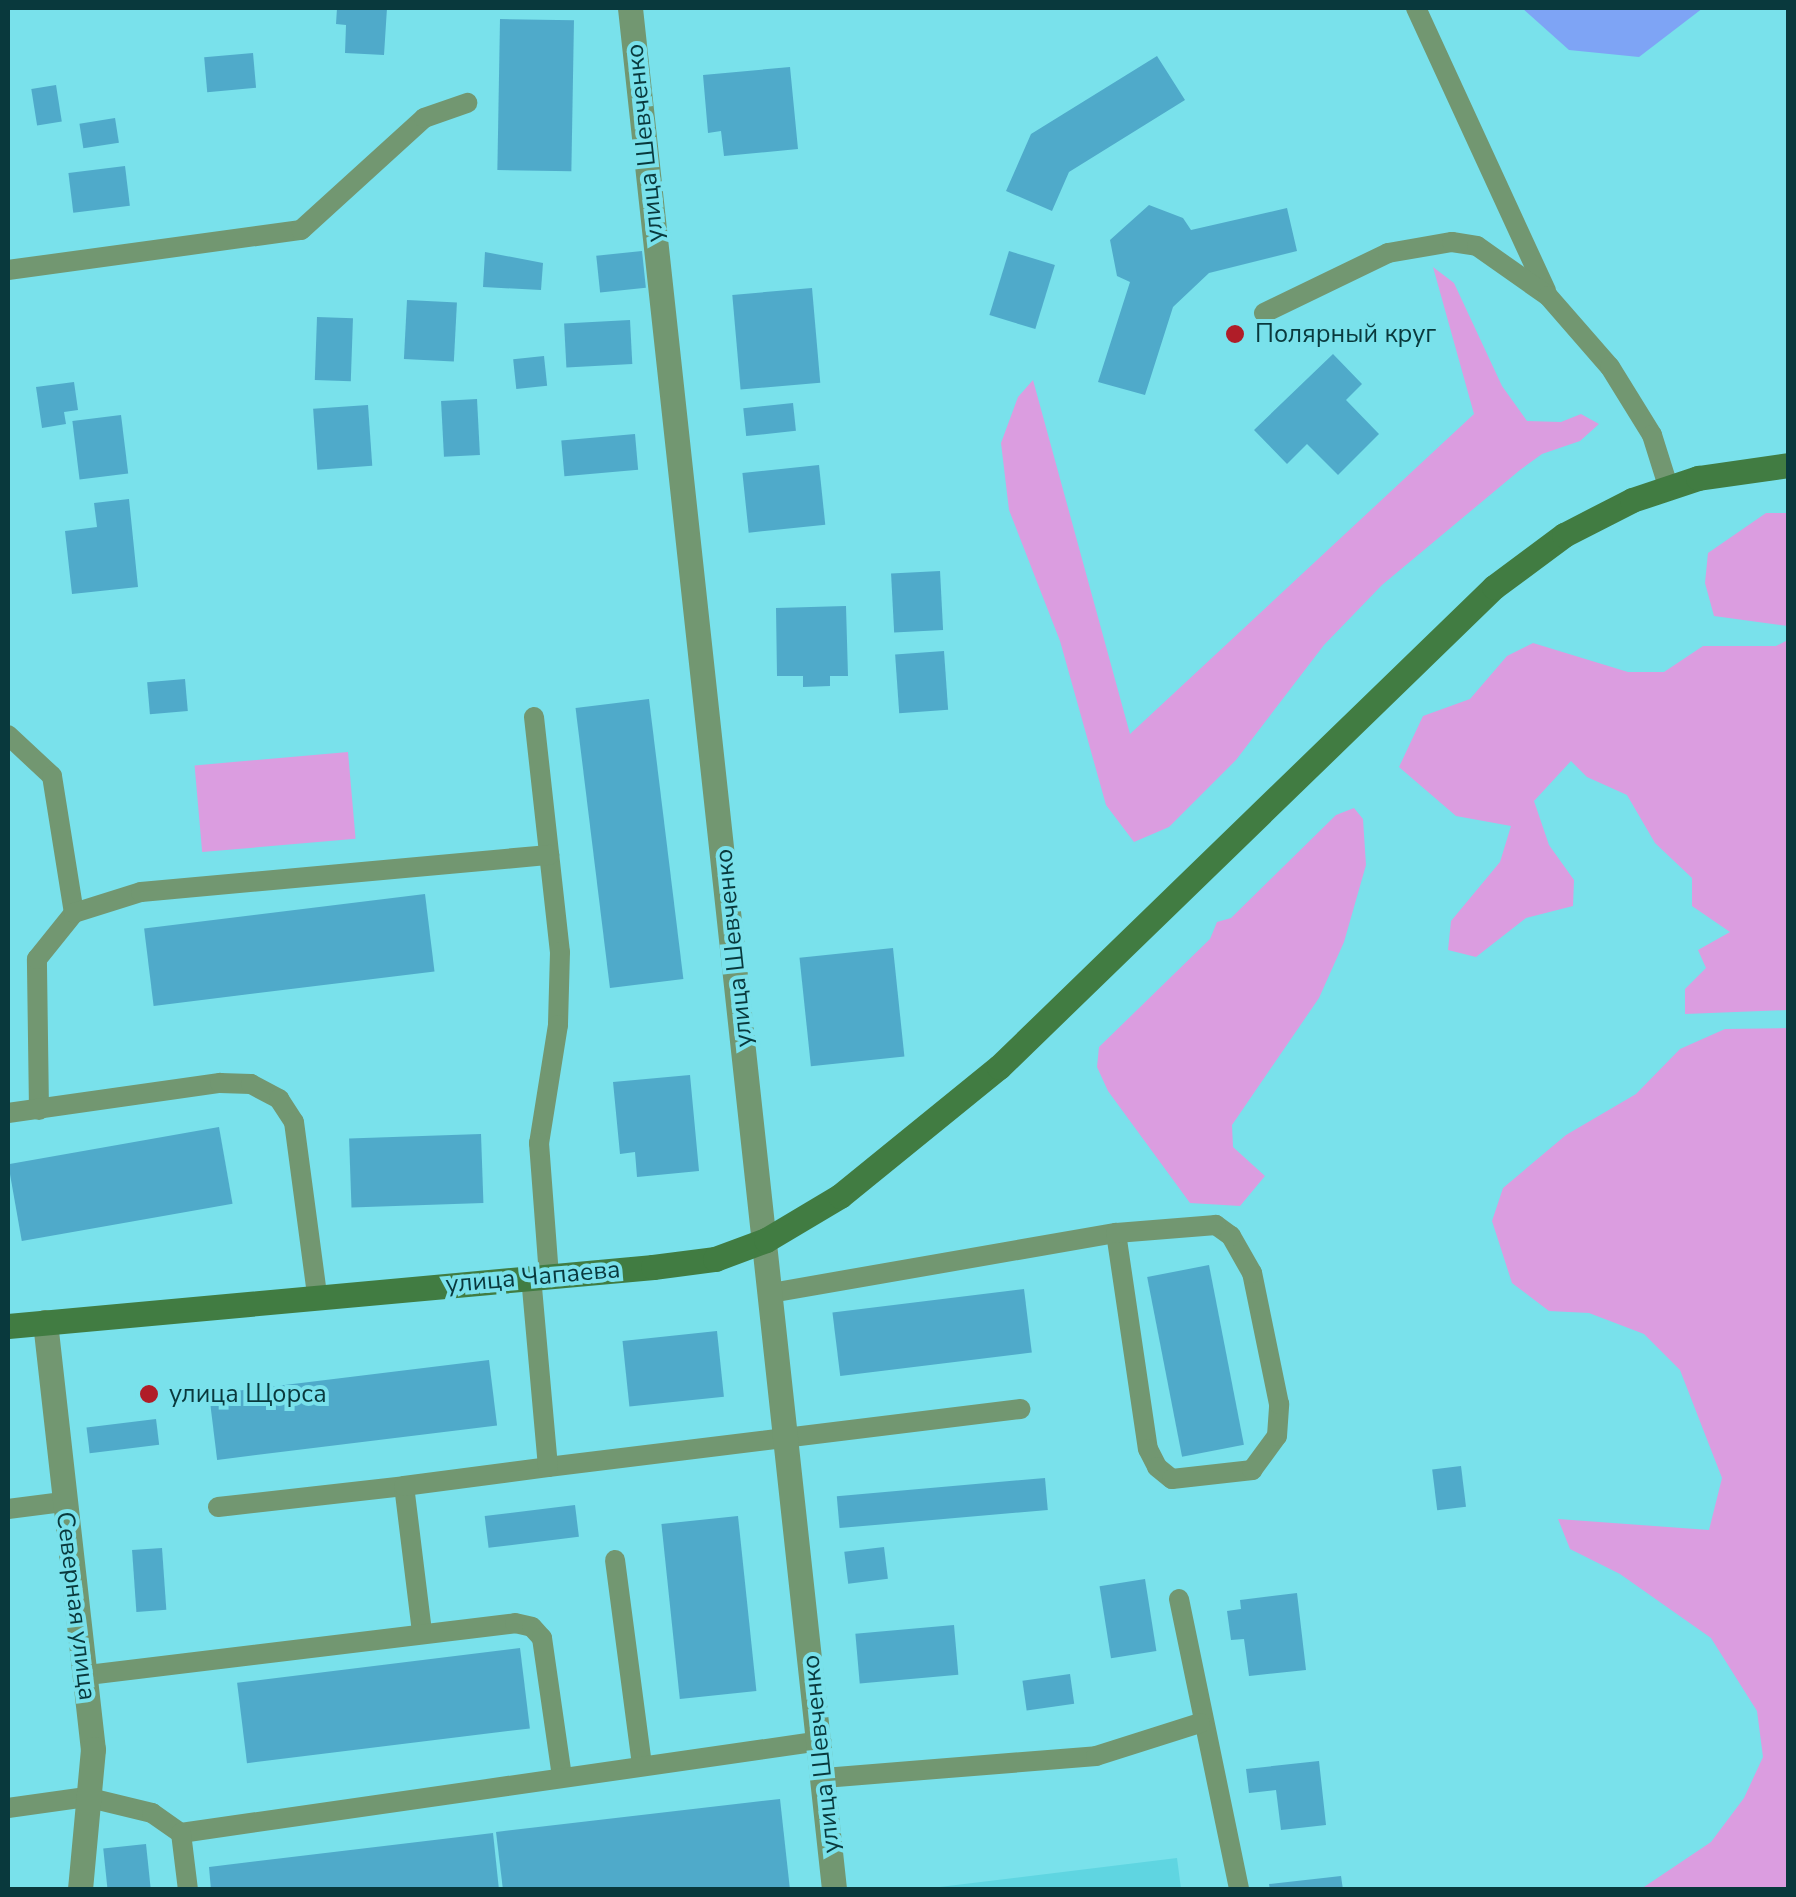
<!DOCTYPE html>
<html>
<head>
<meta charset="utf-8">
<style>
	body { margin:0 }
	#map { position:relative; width:1796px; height:1897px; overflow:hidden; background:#79e1eb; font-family:"Nunito Sans",sans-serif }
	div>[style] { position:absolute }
	.built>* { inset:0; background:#5fd5e1 }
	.green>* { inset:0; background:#db9de0; transform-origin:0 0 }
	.water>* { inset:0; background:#7ea4f5 }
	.building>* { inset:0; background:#4faaca; transform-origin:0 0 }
	.lane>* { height:20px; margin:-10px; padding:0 10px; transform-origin:10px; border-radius:10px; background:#729771 }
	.street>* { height:25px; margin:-12.5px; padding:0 12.5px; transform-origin:12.5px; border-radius:12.5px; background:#729771 }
	.secondary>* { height:25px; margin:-12.5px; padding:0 12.5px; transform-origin:12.5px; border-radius:12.5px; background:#417c42 }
	.dots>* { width:28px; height:28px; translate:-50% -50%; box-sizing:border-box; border:5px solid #79e1eb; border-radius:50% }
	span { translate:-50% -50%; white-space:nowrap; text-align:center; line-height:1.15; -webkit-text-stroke:8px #79e1eb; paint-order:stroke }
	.street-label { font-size:25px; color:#09393d }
	.poi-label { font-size:25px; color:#09393d }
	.left { translate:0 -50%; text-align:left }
	.frame { position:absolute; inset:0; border:10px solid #09393d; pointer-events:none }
</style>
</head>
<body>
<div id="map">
	<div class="built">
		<i style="clip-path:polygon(1177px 1858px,1181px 1889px,923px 1889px)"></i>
	</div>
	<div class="green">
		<i style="clip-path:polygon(1433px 267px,1454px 283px,1502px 386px,1527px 421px,1561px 422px,1581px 414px,1599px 424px,1580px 441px,1542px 454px,1520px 470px,1382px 585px,1324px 645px,1236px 760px,1169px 827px,1134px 842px,1106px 805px,1060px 641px,1009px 510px,1001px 443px,1018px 397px,1033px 380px,1130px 734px,1474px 414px)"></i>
		<i style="clip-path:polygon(1766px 513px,1788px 513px,1788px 626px,1714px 616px,1705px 583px,1708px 553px)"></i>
		<i style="clip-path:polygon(1788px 640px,1788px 1010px,1685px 1014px,1685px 989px,1706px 968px,1698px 950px,1730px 932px,1692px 906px,1692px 878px,1655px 843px,1627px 795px,1587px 777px,1571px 761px,1534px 801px,1549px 845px,1574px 880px,1573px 906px,1526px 918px,1476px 957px,1448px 950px,1451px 921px,1500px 862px,1511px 826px,1456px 816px,1399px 767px,1423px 716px,1470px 699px,1507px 656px,1533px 643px,1628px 672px,1664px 672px,1703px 646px,1776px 646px)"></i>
		<i style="left:348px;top:752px;width:87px;height:154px;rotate:85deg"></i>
		<i style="clip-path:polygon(1354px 808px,1363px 819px,1366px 865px,1344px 942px,1319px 998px,1232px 1125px,1233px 1147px,1265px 1176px,1240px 1206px,1190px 1203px,1108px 1091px,1097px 1067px,1099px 1047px,1210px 939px,1217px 922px,1231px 918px,1336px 815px)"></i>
		<i style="clip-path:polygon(1788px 1028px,1788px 1889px,1641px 1889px,1711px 1842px,1744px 1798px,1763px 1757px,1757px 1711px,1711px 1638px,1620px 1574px,1570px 1549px,1558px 1519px,1709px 1530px,1722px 1478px,1680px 1370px,1644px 1334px,1589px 1313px,1549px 1311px,1512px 1283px,1492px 1221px,1503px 1188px,1566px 1135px,1636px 1094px,1680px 1049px,1725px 1029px)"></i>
	</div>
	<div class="water">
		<i style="clip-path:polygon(1522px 8px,1703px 8px,1639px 57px,1569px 50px)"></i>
	</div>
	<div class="building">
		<i style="clip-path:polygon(337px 8px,387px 8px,384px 55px,345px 53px,346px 25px,336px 24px)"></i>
		<i style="left:500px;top:19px;width:74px;height:151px;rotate:1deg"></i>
		<i style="left:253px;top:53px;width:35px;height:49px;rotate:85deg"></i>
		<i style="clip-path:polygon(1157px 56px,1185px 100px,1069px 172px,1052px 211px,1006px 191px,1031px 134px)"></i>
		<i style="clip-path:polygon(790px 67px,798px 149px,724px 156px,721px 131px,708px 133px,703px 75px)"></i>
		<i style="left:56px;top:85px;width:37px;height:25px;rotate:81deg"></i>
		<i style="left:115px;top:118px;width:25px;height:36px;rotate:81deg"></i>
		<i style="left:125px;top:166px;width:40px;height:57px;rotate:83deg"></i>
		<i style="clip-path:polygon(1149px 205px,1183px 218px,1191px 230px,1287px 208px,1297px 251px,1209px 273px,1173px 307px,1145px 395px,1098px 382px,1130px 282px,1117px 276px,1110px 240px)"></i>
		<i style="left:642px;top:251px;width:37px;height:46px;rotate:84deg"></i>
		<i style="left:1009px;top:251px;width:48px;height:67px;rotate:17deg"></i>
		<i style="clip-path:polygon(485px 252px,543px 263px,541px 290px,483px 287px)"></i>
		<i style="left:812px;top:288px;width:95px;height:80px;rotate:85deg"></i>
		<i style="left:407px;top:300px;width:50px;height:59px;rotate:3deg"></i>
		<i style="left:317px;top:317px;width:36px;height:63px;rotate:2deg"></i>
		<i style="left:630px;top:320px;width:44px;height:66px;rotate:87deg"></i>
		<i style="clip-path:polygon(1333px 354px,1362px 384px,1346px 400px,1379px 434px,1338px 475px,1307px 444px,1287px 464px,1254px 430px)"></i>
		<i style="left:544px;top:356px;width:30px;height:31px;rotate:84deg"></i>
		<i style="clip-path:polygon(74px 382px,78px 410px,64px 412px,66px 424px,42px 428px,36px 387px)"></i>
		<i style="left:477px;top:399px;width:56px;height:36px;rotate:87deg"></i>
		<i style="left:793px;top:403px;width:28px;height:50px;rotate:84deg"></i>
		<i style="left:368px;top:405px;width:61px;height:55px;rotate:86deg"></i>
		<i style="left:121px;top:415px;width:59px;height:49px;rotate:83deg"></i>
		<i style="left:635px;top:434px;width:36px;height:74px;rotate:85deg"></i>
		<i style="left:819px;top:465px;width:60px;height:77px;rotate:84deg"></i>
		<i style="clip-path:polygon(129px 499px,138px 587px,72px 594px,65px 531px,97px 527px,94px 503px)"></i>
		<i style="left:940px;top:571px;width:59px;height:49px;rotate:87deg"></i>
		<i style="clip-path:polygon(846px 606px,848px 676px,830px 676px,830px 686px,803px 687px,803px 676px,777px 676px,776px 608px)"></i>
		<i style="left:944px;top:651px;width:59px;height:49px;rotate:86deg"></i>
		<i style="left:185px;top:679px;width:32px;height:38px;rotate:85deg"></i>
		<i style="left:649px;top:699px;width:282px;height:74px;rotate:83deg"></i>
		<i style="left:425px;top:894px;width:78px;height:283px;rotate:83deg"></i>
		<i style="left:893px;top:948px;width:109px;height:94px;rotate:84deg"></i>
		<i style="clip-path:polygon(690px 1075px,699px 1171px,637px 1177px,635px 1152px,620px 1154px,613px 1082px)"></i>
		<i style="left:219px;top:1127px;width:78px;height:214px;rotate:80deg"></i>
		<i style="left:481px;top:1134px;width:69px;height:132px;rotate:88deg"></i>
		<i style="left:1209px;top:1265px;width:183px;height:63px;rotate:79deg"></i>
		<i style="left:1024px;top:1289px;width:64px;height:193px;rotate:83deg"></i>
		<i style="left:717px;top:1331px;width:66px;height:95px;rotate:84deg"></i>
		<i style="left:489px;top:1360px;width:66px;height:282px;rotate:83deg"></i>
		<i style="left:156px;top:1419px;width:26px;height:70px;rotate:83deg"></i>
		<i style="left:1461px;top:1466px;width:41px;height:29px;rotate:83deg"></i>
		<i style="left:1045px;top:1478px;width:32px;height:209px;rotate:85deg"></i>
		<i style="left:575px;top:1505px;width:32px;height:91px;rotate:83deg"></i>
		<i style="left:738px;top:1516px;width:176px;height:77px;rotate:84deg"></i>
		<i style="left:884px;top:1547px;width:32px;height:40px;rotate:83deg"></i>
		<i style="left:162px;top:1548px;width:62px;height:30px;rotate:86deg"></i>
		<i style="left:1145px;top:1579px;width:73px;height:46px;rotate:81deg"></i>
		<i style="clip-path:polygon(1297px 1593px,1306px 1670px,1249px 1676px,1244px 1639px,1231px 1640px,1227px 1611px,1241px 1609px,1240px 1600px)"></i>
		<i style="left:954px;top:1625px;width:50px;height:99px;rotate:85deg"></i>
		<i style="left:520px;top:1648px;width:81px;height:285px;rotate:83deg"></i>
		<i style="left:1070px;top:1674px;width:30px;height:48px;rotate:82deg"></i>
		<i style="clip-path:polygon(1319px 1761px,1326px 1825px,1281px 1830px,1276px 1790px,1249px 1793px,1246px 1769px)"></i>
		<i style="clip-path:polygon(780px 1799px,790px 1890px,503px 1890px,496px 1832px)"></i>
		<i style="clip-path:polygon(493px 1833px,499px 1890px,211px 1890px,209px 1867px)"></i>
		<i style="left:146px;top:1844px;width:46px;height:43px;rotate:84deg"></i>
		<i style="clip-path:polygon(1341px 1876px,1343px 1890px,1270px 1890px,1269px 1884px)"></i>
	</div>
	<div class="lane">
		<i style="left:1416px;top:8px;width:311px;rotate:65.3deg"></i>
		<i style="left:8px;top:270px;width:296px;rotate:-7.8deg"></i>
		<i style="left:301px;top:230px;width:166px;rotate:-42.3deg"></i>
		<i style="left:424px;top:118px;width:46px;rotate:-19.2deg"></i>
		<i style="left:1264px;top:313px;width:138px;rotate:-25.8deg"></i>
		<i style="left:1388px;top:253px;width:65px;rotate:-9.8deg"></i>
		<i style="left:1452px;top:242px;width:25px;rotate:9deg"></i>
		<i style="left:1477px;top:246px;width:87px;rotate:35.2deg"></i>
		<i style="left:1548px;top:296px;width:94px;rotate:48.9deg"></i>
		<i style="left:1610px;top:367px;width:80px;rotate:58.3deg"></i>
		<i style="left:1652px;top:435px;width:53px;rotate:72.6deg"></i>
		<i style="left:534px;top:717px;width:236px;rotate:83.7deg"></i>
		<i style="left:560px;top:952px;width:73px;rotate:91.6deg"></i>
		<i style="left:558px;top:1025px;width:120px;rotate:99.1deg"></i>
		<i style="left:539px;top:1143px;width:132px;rotate:85.7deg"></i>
		<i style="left:8px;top:735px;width:60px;rotate:43deg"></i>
		<i style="left:52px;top:776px;width:139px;rotate:80.9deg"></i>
		<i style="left:39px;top:1110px;width:151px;rotate:-90.8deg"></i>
		<i style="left:37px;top:959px;width:59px;rotate:-51.2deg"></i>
		<i style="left:74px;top:913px;width:70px;rotate:-17.4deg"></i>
		<i style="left:141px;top:892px;width:410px;rotate:-5.2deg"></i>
		<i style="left:8px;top:1113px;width:214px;rotate:-8.1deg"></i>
		<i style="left:220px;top:1083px;width:31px;rotate:2deg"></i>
		<i style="left:251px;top:1084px;width:32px;rotate:28deg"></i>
		<i style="left:279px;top:1099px;width:27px;rotate:57deg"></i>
		<i style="left:294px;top:1122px;width:175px;rotate:82.4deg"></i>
		<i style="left:771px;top:1293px;width:350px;rotate:-9.9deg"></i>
		<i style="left:1116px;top:1233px;width:218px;rotate:81.6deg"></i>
		<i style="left:1148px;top:1449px;width:20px;rotate:63deg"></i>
		<i style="left:1157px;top:1467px;width:19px;rotate:39deg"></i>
		<i style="left:1172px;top:1479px;width:81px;rotate:-6.4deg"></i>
		<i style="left:1252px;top:1470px;width:42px;rotate:-53.7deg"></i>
		<i style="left:1277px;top:1436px;width:32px;rotate:-86deg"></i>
		<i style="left:1279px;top:1404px;width:134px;rotate:-101.6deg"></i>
		<i style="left:1252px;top:1273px;width:43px;rotate:-119.6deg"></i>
		<i style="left:1231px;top:1236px;width:19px;rotate:-144deg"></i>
		<i style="left:1216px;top:1225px;width:100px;rotate:175.4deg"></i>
		<i style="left:548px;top:1467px;width:476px;rotate:-7deg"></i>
		<i style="left:218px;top:1507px;width:187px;rotate:-6.4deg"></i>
		<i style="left:8px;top:1509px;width:55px;rotate:-7.3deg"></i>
		<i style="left:615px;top:1560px;width:207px;rotate:82.5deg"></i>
		<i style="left:1179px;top:1599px;width:297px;rotate:78.3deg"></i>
		<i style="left:422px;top:1632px;width:147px;rotate:-97deg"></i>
		<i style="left:404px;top:1486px;width:145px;rotate:-7.5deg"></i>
		<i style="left:548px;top:1467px;width:190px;rotate:-95.1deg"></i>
		<i style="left:88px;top:1675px;width:430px;rotate:-6.9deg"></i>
		<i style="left:515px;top:1623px;width:17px;rotate:13deg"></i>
		<i style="left:532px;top:1627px;width:15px;rotate:48deg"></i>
		<i style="left:542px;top:1638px;width:140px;rotate:81.8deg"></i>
		<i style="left:824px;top:1778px;width:273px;rotate:-4.6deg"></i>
		<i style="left:1096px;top:1756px;width:109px;rotate:-17.6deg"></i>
		<i style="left:8px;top:1808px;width:79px;rotate:-8deg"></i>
		<i style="left:86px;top:1797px;width:68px;rotate:13.6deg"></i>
		<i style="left:152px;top:1813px;width:35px;rotate:35deg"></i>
		<i style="left:181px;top:1833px;width:647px;rotate:-8.18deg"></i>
		<i style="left:181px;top:1833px;width:57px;rotate:83deg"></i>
	</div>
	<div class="street">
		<i style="left:630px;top:8px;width:1893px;rotate:83.81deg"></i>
		<i style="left:45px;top:1322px;width:430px;rotate:83.6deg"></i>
		<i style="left:93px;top:1749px;width:142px;rotate:95.3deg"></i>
	</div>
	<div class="secondary">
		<i style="left:8px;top:1326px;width:648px;rotate:-5.23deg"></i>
		<i style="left:653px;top:1267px;width:63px;rotate:-7.4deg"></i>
		<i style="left:715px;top:1259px;width:54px;rotate:-20.4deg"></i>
		<i style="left:766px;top:1240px;width:86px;rotate:-30.7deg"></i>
		<i style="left:840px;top:1196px;width:205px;rotate:-39.1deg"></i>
		<i style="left:999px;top:1067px;width:690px;rotate:-44.12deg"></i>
		<i style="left:1494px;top:587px;width:87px;rotate:-36.6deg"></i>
		<i style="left:1564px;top:535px;width:76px;rotate:-27.2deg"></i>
		<i style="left:1632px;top:500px;width:70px;rotate:-18.4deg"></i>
		<i style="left:1698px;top:478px;width:91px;rotate:-8.2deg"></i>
	</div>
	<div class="dots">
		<i style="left:1235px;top:334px;background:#b01d28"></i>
		<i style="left:149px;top:1394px;background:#b01d28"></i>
	</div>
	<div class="street-label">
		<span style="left:645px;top:143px;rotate:-96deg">улица Шевченко</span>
		<span style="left:734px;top:948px;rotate:-96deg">улица Шевченко</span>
		<span style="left:533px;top:1277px;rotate:-5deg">улица Чапаева</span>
		<span style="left:76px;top:1606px;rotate:83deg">Северная улица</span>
		<span style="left:821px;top:1754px;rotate:-96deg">улица Шевченко</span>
	</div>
	<div class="poi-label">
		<span class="left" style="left:1255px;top:334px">Полярный круг</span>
		<span class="left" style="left:169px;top:1394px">улица Щорса</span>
	</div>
	<div class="frame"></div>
</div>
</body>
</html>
